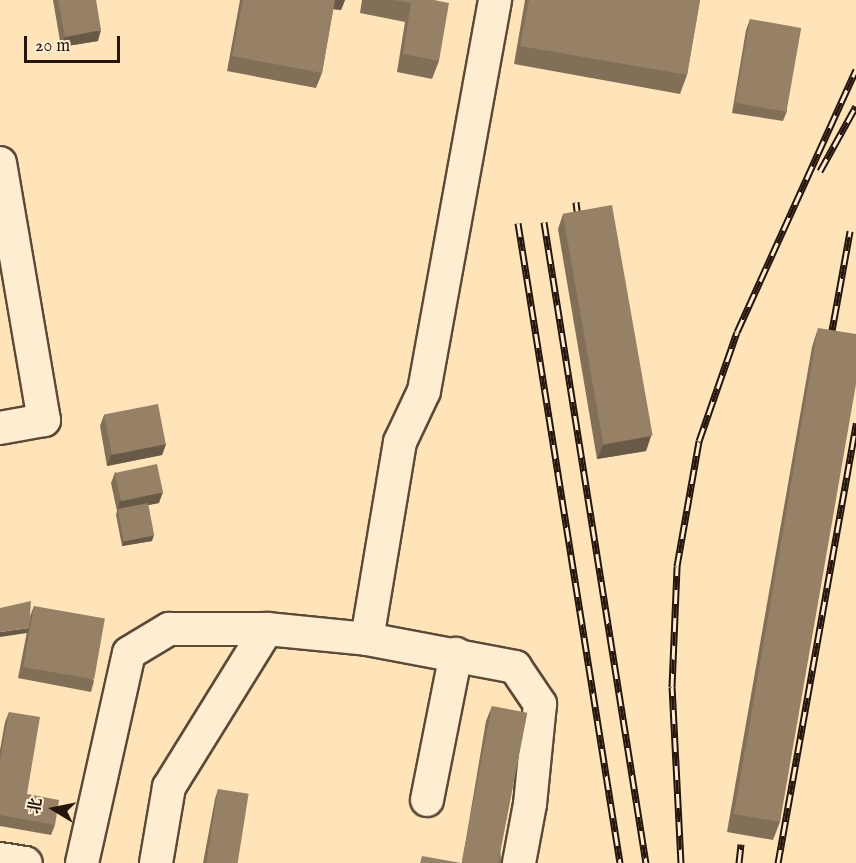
<!DOCTYPE html>
<html>
<head>
<meta charset="utf-8">
<style>
	body { margin:0 }
	#map { position:relative; width:856px; height:863px; overflow:hidden; background:#ffe3b9; font-family:"IM FELL English","Noto Serif SC",serif }
	div>[style] { position:absolute }
	.roads { filter:drop-shadow(2px 0 #5c4938) drop-shadow(-2px 0 #5c4938) drop-shadow(0 2px #5c4938) drop-shadow(0 -2px #5c4938) }
	.minor>* { height:32px; margin:-16px; padding:0 16px; transform-origin:16px; border-radius:16px; background:#ffedd2 }
	.rail>* { height:7px; margin-top:-3.5px; transform-origin:0; background:repeating-linear-gradient(90deg,#ffedd2 0 14px,#25160d 0 28px); box-sizing:border-box; border-block:2px solid #25160d }
	.wall>* { inset:0; background:#816f58 }
	.shaded-wall>* { inset:0; background:#695a47 }
	.building>* { inset:0; background:#968166; transform-origin:0 0 }
	span { translate:-50% -50%; white-space:nowrap; text-align:center; line-height:1.15; -webkit-text-stroke:4.5px #ffedd2; paint-order:stroke }
	.north { position:absolute; left:24px; top:779px; width:60px; height:60px; -webkit-text-stroke:4px #ffedd2; paint-order:stroke; rotate:280deg; font-size:16px; font-weight:700; line-height:24px; text-align:center; color:#25160d }
	.north::after { content:''; display:block; margin:auto; width:21px; height:27px; background:#25160d; clip-path:polygon(50% 0,100% 100%,50% 72%,0 100%) }
	.scale { position:absolute; left:24px; top:36px; width:96px; height:27px; box-sizing:border-box; border:3px solid #25160d; border-top:0; padding-left:8px; font-size:18px; line-height:21px; white-space:nowrap; color:#25160d; -webkit-text-stroke:4px #ffedd2; paint-order:stroke }
</style>
</head>
<body>
<div id="map">
	<div class="roads">
		<div class="minor">
			<i style="left:0;top:163px;width:261px;rotate:80.3deg"></i>
			<i style="left:44px;top:420px;width:45px;rotate:169.7deg"></i>
			<i style="left:367px;top:639px;width:200px;rotate:-80.5deg"></i>
			<i style="left:400px;top:442px;width:56px;rotate:-64.8deg"></i>
			<i style="left:424px;top:391px;width:397px;rotate:-79.7deg"></i>
			<i style="left:427px;top:800px;width:149px;rotate:-78.8deg"></i>
			<i style="left:0;top:859px;width:26px;rotate:9deg"></i>
			<i style="left:82px;top:863px;width:215px;rotate:-77.4deg"></i>
			<i style="left:129px;top:653px;width:47px;rotate:-31deg"></i>
			<i style="left:169px;top:629px;width:98px"></i>
			<i style="left:267px;top:629px;width:100px;rotate:5.7deg"></i>
			<i style="left:367px;top:639px;width:151px;rotate:10.7deg"></i>
			<i style="left:515px;top:667px;width:45px;rotate:56deg"></i>
			<i style="left:540px;top:704px;width:100px;rotate:95.7deg"></i>
			<i style="left:530px;top:804px;width:60px;rotate:100.6deg"></i>
			<i style="left:156px;top:863px;width:77px;rotate:-80.3deg"></i>
			<i style="left:169px;top:787px;width:186px;rotate:-58.2deg"></i>
		</div>
	</div>
	<div class="rail">
		<i style="left:820px;top:171px;width:74px;rotate:-61deg"></i>
		<i style="left:576px;top:202px;width:23px;rotate:83deg"></i>
		<i style="left:544px;top:222px;width:649px;rotate:80.96deg"></i>
		<i style="left:518px;top:223px;width:648px;rotate:80.94deg"></i>
		<i style="left:829px;top:347px;width:118px;rotate:-79.7deg"></i>
		<i style="left:681px;top:863px;width:176px;rotate:-92.9deg"></i>
		<i style="left:672px;top:687px;width:121px;rotate:-87.6deg"></i>
		<i style="left:677px;top:566px;width:127px;rotate:-80deg"></i>
		<i style="left:699px;top:441px;width:115px;rotate:-70.8deg"></i>
		<i style="left:737px;top:332px;width:288px;rotate:-65.6deg"></i>
		<i style="left:739px;top:863px;width:19px;rotate:-84deg"></i>
		<i style="left:778px;top:863px;width:447px;rotate:-79.9deg"></i>
	</div>
	<div class="wall">
		<i style="clip-path:polygon(53px 0,96px 0,98px 41px,61px 47px)"></i>
		<i style="clip-path:polygon(240px 0,345px 0,341px 10px,333px 9px,322px 73px,316px 88px,227px 71px)"></i>
		<i style="clip-path:polygon(362px 0,434px 0,439px 61px,432px 79px,397px 72px,405px 22px,360px 13px)"></i>
		<i style="clip-path:polygon(525px 0,700px 0,687px 75px,680px 94px,514px 64px)"></i>
		<i style="clip-path:polygon(750px 19px,787px 111px,783px 121px,732px 113px,746px 30px)"></i>
		<i style="clip-path:polygon(563px 214px,651px 436px,646px 451px,597px 459px,558px 229px)"></i>
		<i style="clip-path:polygon(818px 328px,780px 822px,773px 840px,727px 832px,812px 347px)"></i>
		<i style="clip-path:polygon(104px 415px,166px 444px,162px 455px,107px 466px,100px 426px)"></i>
		<i style="clip-path:polygon(115px 472px,159px 503px,148px 505px,152px 541px,122px 546px,116px 515px,117px 511px,111px 483px)"></i>
		<i style="clip-path:polygon(34px 606px,94px 681px,91px 692px,18px 678px,30px 616px)"></i>
		<i style="clip-path:polygon(492px 706px,501px 863px,462px 863px,486px 721px)"></i>
		<i style="clip-path:polygon(9px 712px,27px 794px,55px 825px,51px 835px,0 826px,0 750px,5px 722px)"></i>
		<i style="clip-path:polygon(218px 789px,237px 863px,203px 863px,215px 799px)"></i>
	</div>
	<div class="shaded-wall">
		<i style="clip-path:polygon(328px 0,345px 0,341px 10px,325px 8px)"></i>
		<i style="clip-path:polygon(101px 30px,98px 41px,61px 47px,65px 37px)"></i>
		<i style="clip-path:polygon(651px 436px,646px 451px,597px 459px,603px 445px)"></i>
		<i style="clip-path:polygon(166px 444px,162px 455px,107px 466px,111px 455px)"></i>
		<i style="clip-path:polygon(163px 492px,159px 503px,117px 511px,120px 500px)"></i>
		<i style="clip-path:polygon(154px 535px,152px 541px,122px 546px,124px 541px)"></i>
		<i style="clip-path:polygon(29px 628px,27px 633px,0 637px,0 632px)"></i>
	</div>
	<div class="building">
		<i style="clip-path:polygon(58px 0,96px 0,101px 30px,65px 37px)"></i>
		<i style="clip-path:polygon(243px 0,335px 0,322px 73px,232px 56px)"></i>
		<i style="clip-path:polygon(394px 0,434px 0,449px 3px,439px 61px,403px 54px,411px 3px)"></i>
		<i style="clip-path:polygon(529px 0,700px 0,687px 75px,520px 46px)"></i>
		<i style="left:750px;top:19px;width:52px;height:85px;rotate:10deg"></i>
		<i style="left:612px;top:205px;width:234px;height:50px;rotate:80deg"></i>
		<i style="clip-path:polygon(818px 328px,856px 334px,856px 384px,780px 822px,734px 814px)"></i>
		<i style="left:158px;top:404px;width:41px;height:55px;rotate:79deg"></i>
		<i style="left:157px;top:464px;width:29px;height:43px;rotate:78deg"></i>
		<i style="left:148px;top:503px;width:33px;height:31px;rotate:79deg"></i>
		<i style="clip-path:polygon(31px 601px,29px 628px,0 632px,0 608px)"></i>
		<i style="left:34px;top:606px;width:72px;height:62px;rotate:10deg"></i>
		<i style="left:492px;top:706px;width:36px;height:159px;rotate:11deg"></i>
		<i style="clip-path:polygon(9px 712px,40px 717px,27px 794px,59px 800px,55px 825px,0 815px,0 761px)"></i>
		<i style="left:218px;top:789px;width:31px;height:75px;rotate:9deg"></i>
		<i style="clip-path:polygon(422px 856px,461px 863px,420px 863px)"></i>
	</div>
	<div class="north">北</div>
	<div class="scale">20 m</div>
</div>
</body>
</html>
